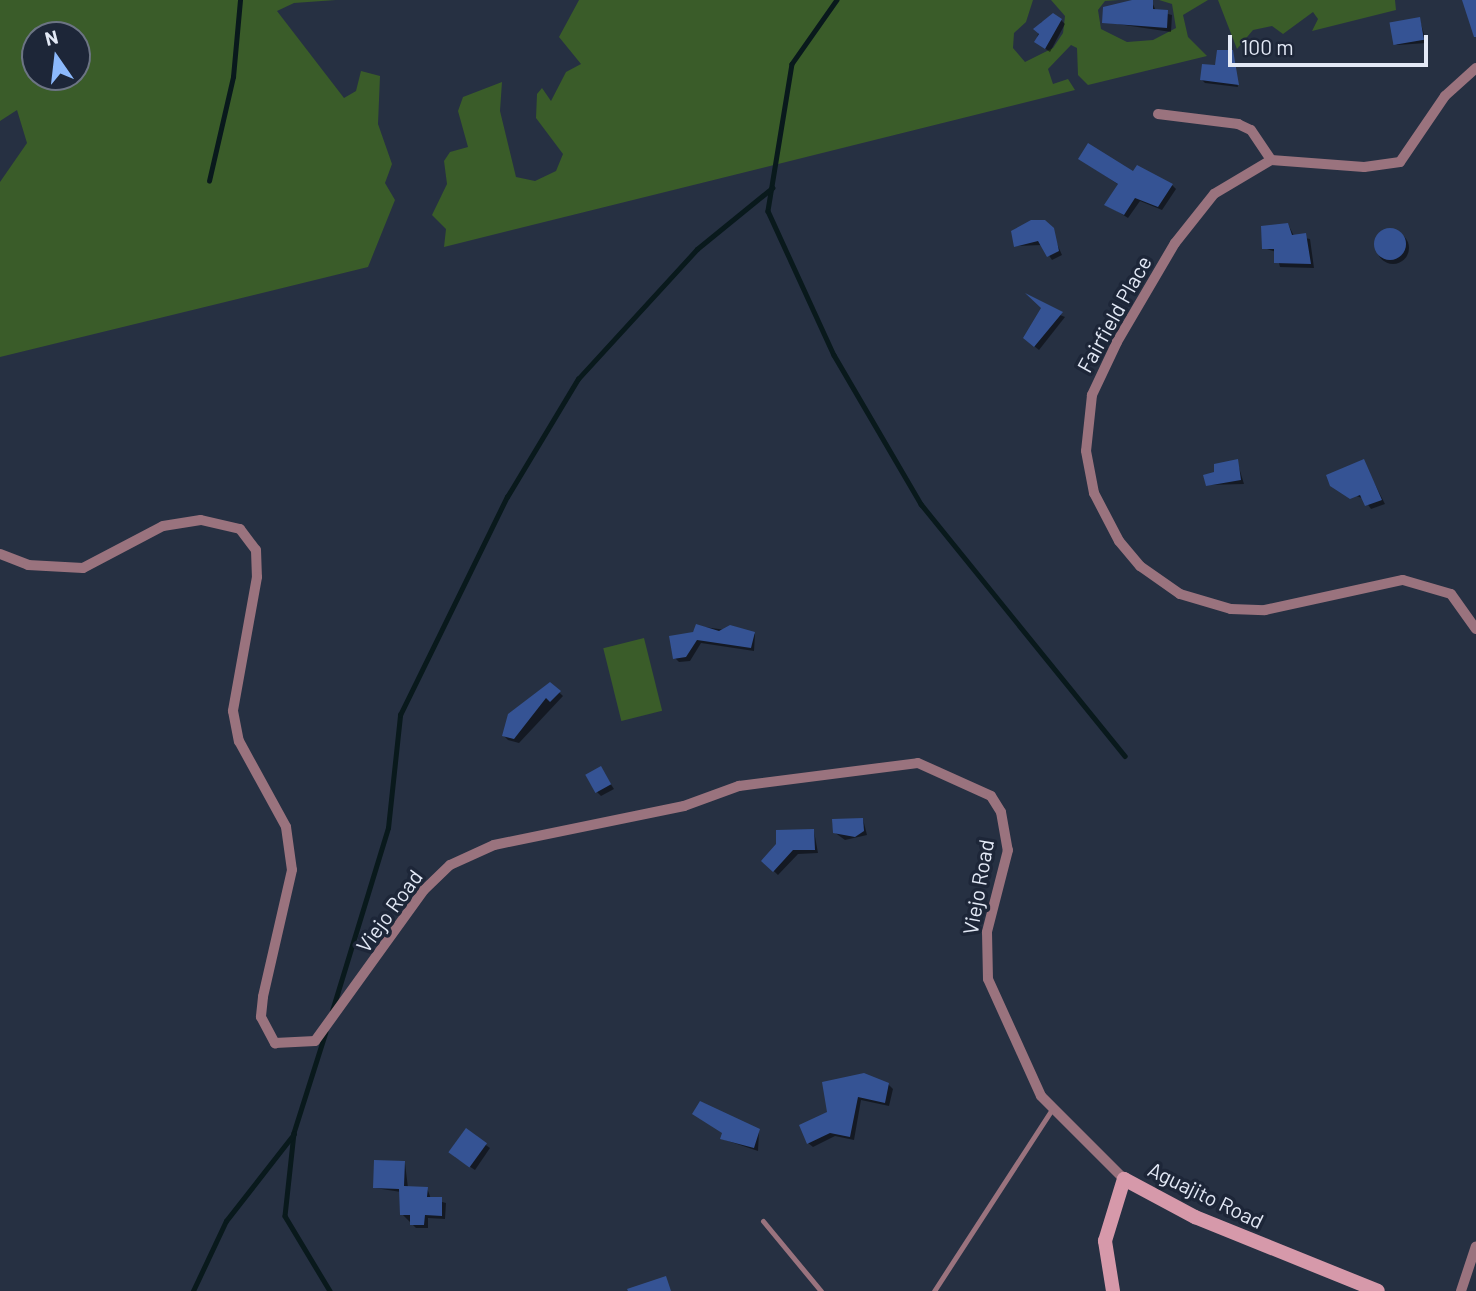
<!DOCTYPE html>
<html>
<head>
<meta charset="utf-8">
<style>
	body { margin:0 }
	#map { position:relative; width:1476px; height:1291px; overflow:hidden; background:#263042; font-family:Barlow,sans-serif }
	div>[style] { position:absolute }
	.green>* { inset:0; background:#3a5c29; transform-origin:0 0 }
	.shadow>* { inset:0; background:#0007 }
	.round { border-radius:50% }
	.stream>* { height:4.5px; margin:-2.25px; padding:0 2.25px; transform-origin:2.25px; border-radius:2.25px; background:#09191c }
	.building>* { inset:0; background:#355394; transform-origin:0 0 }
	.lane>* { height:5px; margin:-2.5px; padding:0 2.5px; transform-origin:2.5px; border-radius:2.5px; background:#9a737e }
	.street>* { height:10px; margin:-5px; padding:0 5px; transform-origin:5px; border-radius:5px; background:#9a737e }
	.secondary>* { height:14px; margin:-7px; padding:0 7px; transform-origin:7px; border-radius:7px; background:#d699aa }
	span { translate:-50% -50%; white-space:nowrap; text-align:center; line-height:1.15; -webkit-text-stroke:7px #1d2638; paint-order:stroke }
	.street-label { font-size:21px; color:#e3e9f6 }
	.north { position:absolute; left:21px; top:21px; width:70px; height:70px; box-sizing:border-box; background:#1d2638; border:2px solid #6c7484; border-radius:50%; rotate:346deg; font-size:19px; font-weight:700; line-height:28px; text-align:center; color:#e3e9f6 }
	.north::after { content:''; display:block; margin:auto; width:24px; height:32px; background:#8cb9fc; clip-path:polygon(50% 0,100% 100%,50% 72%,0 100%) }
	.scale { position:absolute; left:1228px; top:35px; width:200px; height:32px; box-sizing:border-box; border:4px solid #e3e9f6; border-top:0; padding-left:9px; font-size:21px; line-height:24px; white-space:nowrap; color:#e3e9f6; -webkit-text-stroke:5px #1d2638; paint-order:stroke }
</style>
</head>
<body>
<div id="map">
	<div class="green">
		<i style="clip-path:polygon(evenodd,0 0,336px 0,294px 3px,277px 11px,344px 98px,356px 91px,361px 71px,380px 76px,378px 124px,392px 164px,385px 183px,395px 200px,368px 267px,0 357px,0 182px,27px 143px,17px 110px,0 121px,0 0,35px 35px,77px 35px,77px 77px,35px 77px,35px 35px)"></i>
		<i style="clip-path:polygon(579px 0,1033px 0,1026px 22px,1014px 33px,1013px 48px,1025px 62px,1053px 48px,1063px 33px,1065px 16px,1051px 0,1119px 0,1105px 1px,1098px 10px,1101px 29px,1127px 42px,1153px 40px,1176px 28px,1172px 4px,1159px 0,1208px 0,1183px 15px,1188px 37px,1207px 56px,1088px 85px,1078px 75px,1077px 48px,1071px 45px,1048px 69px,1053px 84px,1068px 79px,1075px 90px,444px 247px,446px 229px,432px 215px,447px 184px,444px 161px,450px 152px,468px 147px,458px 111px,463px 97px,502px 82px,500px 111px,516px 177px,535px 181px,556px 171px,563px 154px,536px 118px,537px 94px,542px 88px,551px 101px,566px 72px,581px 64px,559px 37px)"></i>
		<i style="clip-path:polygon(1218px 0,1395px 0,1396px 10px,1312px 31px,1318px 19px,1313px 12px,1283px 34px,1272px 26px,1253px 30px,1237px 49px)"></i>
		<i style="left:644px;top:638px;width:75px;height:42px;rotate:76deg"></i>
	</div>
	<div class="shadow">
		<i style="clip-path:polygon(1152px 2px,1156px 11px,1172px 15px,1171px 32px,1104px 22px)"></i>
		<i style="clip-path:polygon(1419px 18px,1427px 43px,1397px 45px,1393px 41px)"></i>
		<i style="clip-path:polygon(1061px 20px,1065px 24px,1050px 52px,1036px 42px,1041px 22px)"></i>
		<i style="clip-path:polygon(1232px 52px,1238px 87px,1205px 83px,1201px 79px)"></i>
		<i style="clip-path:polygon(1080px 159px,1172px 185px,1176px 189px,1162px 210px,1140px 201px,1128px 218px,1107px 205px,1119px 185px)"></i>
		<i style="clip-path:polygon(1288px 224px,1294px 236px,1310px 239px,1314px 268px,1280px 267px,1276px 252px,1264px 248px)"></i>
		<i style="clip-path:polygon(1049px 226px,1062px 255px,1052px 260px,1042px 245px,1016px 246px)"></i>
		<i class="round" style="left:1377px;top:232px;width:32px;height:32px"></i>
		<i style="clip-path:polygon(1043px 308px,1065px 317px,1039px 350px,1029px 342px)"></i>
		<i style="clip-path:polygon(1237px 461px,1244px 484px,1207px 485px)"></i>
		<i style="clip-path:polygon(1363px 461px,1385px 504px,1371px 509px,1364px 499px,1333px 486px)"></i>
		<i style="clip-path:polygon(697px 626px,755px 634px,754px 651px,701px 643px,690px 661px,679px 662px,675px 658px)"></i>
		<i style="clip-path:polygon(550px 684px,563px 696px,519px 743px,508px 740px,504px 736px)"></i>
		<i style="clip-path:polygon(600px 768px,614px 789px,601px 796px,597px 792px)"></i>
		<i style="clip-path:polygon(863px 819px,867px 835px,845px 840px,834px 832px)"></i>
		<i style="clip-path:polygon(814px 831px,818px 853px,798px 854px,778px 875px,763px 861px)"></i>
		<i style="clip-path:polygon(824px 1084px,888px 1084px,893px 1089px,889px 1106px,861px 1100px,854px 1140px,835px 1136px,813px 1147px,808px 1143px,829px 1113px)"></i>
		<i style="clip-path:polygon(466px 1131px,490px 1148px,475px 1170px,455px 1157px)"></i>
		<i style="clip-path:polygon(759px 1131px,758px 1151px,722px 1139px,724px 1134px)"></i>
		<i style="clip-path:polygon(405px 1163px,408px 1188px,427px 1188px,431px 1199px,446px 1203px,445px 1219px,428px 1218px,428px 1228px,416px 1228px,402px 1214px,401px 1192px,375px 1188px)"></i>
	</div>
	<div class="stream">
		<i style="left:837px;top:0;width:78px;rotate:125.1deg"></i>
		<i style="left:792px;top:64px;width:149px;rotate:99.3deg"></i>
		<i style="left:768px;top:211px;width:158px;rotate:65.4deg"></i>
		<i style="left:834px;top:355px;width:173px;rotate:59.7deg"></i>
		<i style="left:921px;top:504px;width:324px;rotate:51deg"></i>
		<i style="left:209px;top:181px;width:107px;rotate:-77deg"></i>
		<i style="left:233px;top:77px;width:77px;rotate:-84.8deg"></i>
		<i style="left:332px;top:1011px;width:191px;rotate:-73deg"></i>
		<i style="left:388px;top:828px;width:114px;rotate:-83.9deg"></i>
		<i style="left:400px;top:715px;width:243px;rotate:-63.9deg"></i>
		<i style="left:507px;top:497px;width:138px;rotate:-59deg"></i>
		<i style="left:578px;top:379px;width:176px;rotate:-47.5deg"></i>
		<i style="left:697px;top:249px;width:97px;rotate:-39.1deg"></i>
		<i style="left:326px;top:1032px;width:106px;rotate:107.6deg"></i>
		<i style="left:294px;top:1133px;width:83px;rotate:96.2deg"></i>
		<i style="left:285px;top:1216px;width:87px;rotate:59deg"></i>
		<i style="left:193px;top:1291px;width:77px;rotate:-64.8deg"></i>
		<i style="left:226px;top:1221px;width:110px;rotate:-52deg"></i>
	</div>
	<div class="building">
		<i style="clip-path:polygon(1132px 0,1153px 0,1153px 9px,1168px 10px,1167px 28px,1102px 23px,1103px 7px)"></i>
		<i style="clip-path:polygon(1462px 0,1476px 0,1476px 37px,1474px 37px)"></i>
		<i style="clip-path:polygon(1053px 13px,1062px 19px,1045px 49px,1034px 42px,1039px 34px,1033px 29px)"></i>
		<i style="left:1420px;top:17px;width:23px;height:31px;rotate:80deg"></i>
		<i style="clip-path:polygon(1217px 50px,1233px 50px,1239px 85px,1200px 80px,1202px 64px,1215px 65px)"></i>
		<i style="clip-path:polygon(1088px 143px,1133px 171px,1137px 165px,1173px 184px,1158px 207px,1135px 198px,1124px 215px,1104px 205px,1118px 184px,1078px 159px)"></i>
		<i style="clip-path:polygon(1031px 220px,1045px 220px,1054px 228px,1059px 251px,1047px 257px,1038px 241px,1014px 247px,1011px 231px)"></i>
		<i style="clip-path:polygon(1288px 223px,1292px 235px,1306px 233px,1311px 264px,1274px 263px,1274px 249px,1262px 249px,1261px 226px)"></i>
		<i class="round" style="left:1374px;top:228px;width:32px;height:32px"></i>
		<i style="clip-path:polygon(1025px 293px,1063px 312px,1034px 347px,1023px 338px,1041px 308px)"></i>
		<i style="clip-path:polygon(1238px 459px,1241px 480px,1206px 486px,1203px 475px,1214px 472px,1214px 464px)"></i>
		<i style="clip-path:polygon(1364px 459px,1382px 500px,1365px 506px,1360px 495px,1350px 499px,1330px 486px,1326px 475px)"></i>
		<i style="clip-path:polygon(696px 624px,719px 631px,730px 625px,755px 632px,751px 648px,697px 640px,686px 657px,673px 659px,669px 636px,693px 632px)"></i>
		<i style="clip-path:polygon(550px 682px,561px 691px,550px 702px,546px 698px,514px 739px,502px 736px,508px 714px)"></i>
		<i style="left:601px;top:766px;width:21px;height:18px;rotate:61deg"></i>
		<i style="clip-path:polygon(863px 818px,864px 831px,855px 837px,833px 833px,832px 819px)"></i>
		<i style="clip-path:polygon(814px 829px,815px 850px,793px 850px,773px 872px,761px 861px,776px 844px,776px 830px)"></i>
		<i style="clip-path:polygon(864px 1073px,889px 1083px,885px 1103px,858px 1097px,850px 1137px,830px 1133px,807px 1144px,799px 1125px,827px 1112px,822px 1082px)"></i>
		<i style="clip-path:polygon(700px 1101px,760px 1129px,754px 1148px,720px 1139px,722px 1133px,692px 1114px)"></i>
		<i style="left:466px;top:1128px;width:26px;height:30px;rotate:36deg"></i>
		<i style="clip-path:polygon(374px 1160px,405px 1161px,404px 1186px,428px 1187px,427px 1197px,442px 1197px,442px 1216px,425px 1215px,424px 1225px,410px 1225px,410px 1215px,400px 1215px,399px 1189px,373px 1188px)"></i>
		<i style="clip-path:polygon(666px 1276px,671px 1291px,628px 1291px,627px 1289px)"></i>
	</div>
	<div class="lane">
		<i style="left:763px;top:1221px;width:91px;rotate:50.4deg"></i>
		<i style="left:934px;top:1291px;width:218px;rotate:-57deg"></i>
	</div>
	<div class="street">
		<i style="left:1476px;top:68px;width:42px;rotate:137.9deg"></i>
		<i style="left:1445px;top:96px;width:80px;rotate:124.3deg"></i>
		<i style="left:1400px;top:162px;width:36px;rotate:172deg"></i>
		<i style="left:1364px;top:167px;width:93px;rotate:-175.7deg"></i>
		<i style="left:1271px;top:160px;width:66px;rotate:149.2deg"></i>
		<i style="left:1214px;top:194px;width:63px;rotate:128.5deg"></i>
		<i style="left:1175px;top:243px;width:115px;rotate:120.4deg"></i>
		<i style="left:1117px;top:342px;width:59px;rotate:115.3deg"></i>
		<i style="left:1092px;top:395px;width:56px;rotate:96.1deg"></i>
		<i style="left:1086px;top:451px;width:43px;rotate:79.2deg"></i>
		<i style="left:1094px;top:493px;width:54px;rotate:62.5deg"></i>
		<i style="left:1119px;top:541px;width:33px;rotate:50deg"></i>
		<i style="left:1140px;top:566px;width:49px;rotate:35deg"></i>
		<i style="left:1180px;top:594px;width:53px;rotate:16.4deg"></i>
		<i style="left:1231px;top:609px;width:34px;rotate:2deg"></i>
		<i style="left:1265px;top:610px;width:141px;rotate:-12.3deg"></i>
		<i style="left:1403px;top:580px;width:50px;rotate:16.3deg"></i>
		<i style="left:1451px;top:594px;width:43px;rotate:54.5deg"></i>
		<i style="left:1158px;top:114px;width:81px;rotate:7.1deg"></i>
		<i style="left:1238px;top:124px;width:14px;rotate:25deg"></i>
		<i style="left:1251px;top:130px;width:36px;rotate:56deg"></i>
		<i style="left:0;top:554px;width:30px;rotate:21deg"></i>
		<i style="left:28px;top:565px;width:55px;rotate:3.1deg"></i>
		<i style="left:83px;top:568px;width:90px;rotate:-27.7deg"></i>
		<i style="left:163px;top:526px;width:38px;rotate:-9deg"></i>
		<i style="left:201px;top:520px;width:40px;rotate:13deg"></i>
		<i style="left:240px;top:529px;width:26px;rotate:53deg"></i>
		<i style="left:256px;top:550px;width:27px;rotate:88deg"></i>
		<i style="left:257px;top:577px;width:136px;rotate:100.2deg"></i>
		<i style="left:233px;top:711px;width:31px;rotate:79deg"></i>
		<i style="left:239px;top:741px;width:98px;rotate:61.3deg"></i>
		<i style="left:286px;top:827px;width:43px;rotate:82.1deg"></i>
		<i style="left:292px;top:870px;width:130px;rotate:102.9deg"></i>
		<i style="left:263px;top:997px;width:20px;rotate:96deg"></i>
		<i style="left:261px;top:1017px;width:30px;rotate:62deg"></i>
		<i style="left:275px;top:1043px;width:40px;rotate:-2.9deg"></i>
		<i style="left:315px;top:1041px;width:186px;rotate:-54.2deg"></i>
		<i style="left:424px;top:890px;width:36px;rotate:-44deg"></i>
		<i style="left:450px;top:865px;width:48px;rotate:-24.4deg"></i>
		<i style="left:494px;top:845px;width:194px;rotate:-11.6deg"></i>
		<i style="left:684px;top:806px;width:59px;rotate:-20deg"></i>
		<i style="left:739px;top:786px;width:180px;rotate:-7.3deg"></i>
		<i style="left:918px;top:763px;width:80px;rotate:24.3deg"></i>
		<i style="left:991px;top:796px;width:19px;rotate:58deg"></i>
		<i style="left:1001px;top:812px;width:39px;rotate:80deg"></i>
		<i style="left:1008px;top:850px;width:85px;rotate:104.4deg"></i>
		<i style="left:987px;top:932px;width:47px;rotate:88.8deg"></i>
		<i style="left:988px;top:979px;width:128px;rotate:65.6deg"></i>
		<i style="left:1041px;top:1096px;width:117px;rotate:45deg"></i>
		<i style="left:1461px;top:1291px;width:47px;rotate:-71.6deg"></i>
	</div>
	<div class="secondary">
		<i style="left:1113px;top:1291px;width:51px;rotate:-99.1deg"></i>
		<i style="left:1105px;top:1241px;width:65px;rotate:-73deg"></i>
		<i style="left:1124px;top:1179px;width:81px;rotate:28.2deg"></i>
		<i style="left:1195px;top:1217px;width:197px;rotate:22deg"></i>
	</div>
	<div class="street-label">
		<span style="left:1114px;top:314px;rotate:-61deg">Fairfield Place</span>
		<span style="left:978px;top:887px;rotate:-80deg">Viejo Road</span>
		<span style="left:389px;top:911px;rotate:-54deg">Viejo Road</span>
		<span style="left:1206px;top:1195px;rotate:26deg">Aguajito Road</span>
	</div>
	<div class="north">N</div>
	<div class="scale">100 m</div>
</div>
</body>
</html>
